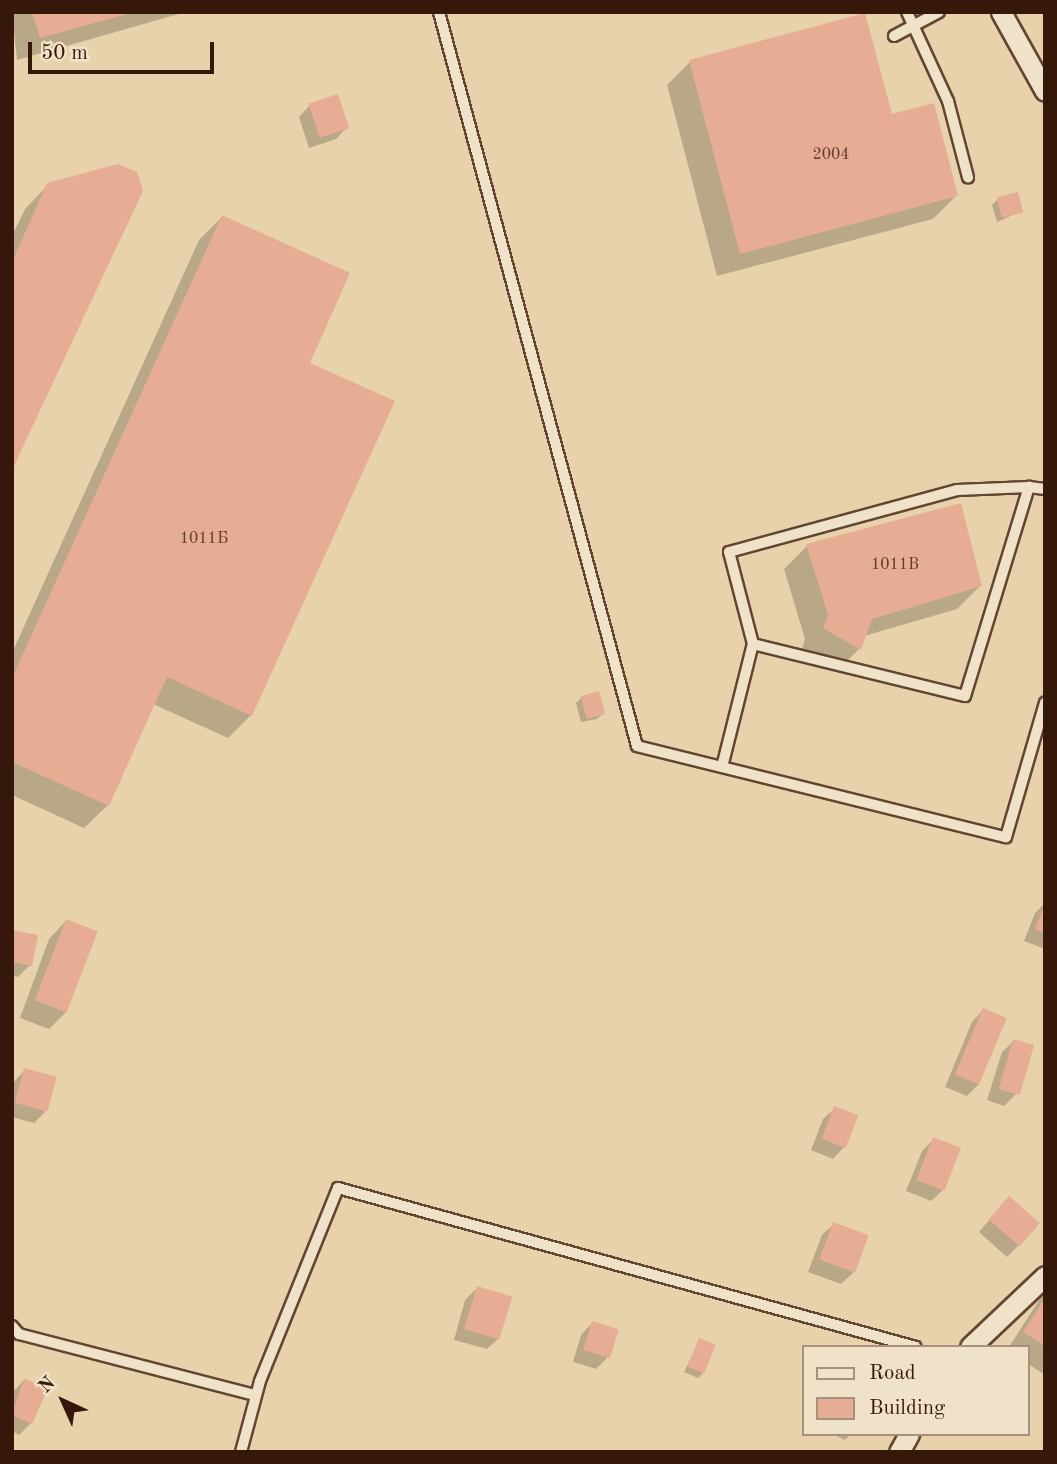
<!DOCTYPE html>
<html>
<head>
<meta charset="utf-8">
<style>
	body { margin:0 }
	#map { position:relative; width:1057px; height:1464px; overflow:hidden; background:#e8d2ab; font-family:"Old Standard TT",serif }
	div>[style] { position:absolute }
	.shadow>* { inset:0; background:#0003 }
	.building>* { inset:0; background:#e6ac94; transform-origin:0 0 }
	.roads { filter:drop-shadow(2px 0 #624632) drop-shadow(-2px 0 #624632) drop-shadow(0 2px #624632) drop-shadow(0 -2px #624632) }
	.lane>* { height:10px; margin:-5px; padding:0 5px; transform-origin:5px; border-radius:5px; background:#f0e2c8 }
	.street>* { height:19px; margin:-9.5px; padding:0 9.5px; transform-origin:9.5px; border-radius:9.5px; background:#f0e2c8 }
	span { translate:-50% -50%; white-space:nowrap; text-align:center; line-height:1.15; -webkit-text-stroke:5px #f0e2c8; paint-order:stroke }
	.number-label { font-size:16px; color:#613d2c }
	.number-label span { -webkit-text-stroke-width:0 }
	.frame { position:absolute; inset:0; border:14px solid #35180a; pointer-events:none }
	.legend { position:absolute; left:802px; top:1345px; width:228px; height:91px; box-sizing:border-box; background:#f0e2c8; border:2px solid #a5917c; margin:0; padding:9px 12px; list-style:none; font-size:21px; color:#35180a }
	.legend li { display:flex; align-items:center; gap:14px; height:35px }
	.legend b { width:35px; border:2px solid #a5917c }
	.north { position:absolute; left:28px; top:1366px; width:70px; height:70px; -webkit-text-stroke:5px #f0e2c8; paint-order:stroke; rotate:315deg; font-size:19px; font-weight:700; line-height:28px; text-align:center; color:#35180a }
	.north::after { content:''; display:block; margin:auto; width:24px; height:32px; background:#35180a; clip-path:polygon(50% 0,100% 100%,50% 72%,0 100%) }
	.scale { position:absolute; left:28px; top:42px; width:186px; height:32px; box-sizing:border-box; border:4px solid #35180a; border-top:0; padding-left:9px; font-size:21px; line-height:24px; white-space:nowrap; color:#35180a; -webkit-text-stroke:5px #f0e2c8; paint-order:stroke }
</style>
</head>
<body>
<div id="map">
	<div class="shadow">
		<i style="clip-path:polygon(12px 12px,186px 12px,17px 60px)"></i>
		<i style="clip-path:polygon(690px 62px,890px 116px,956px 196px,933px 219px,717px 276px,667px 85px)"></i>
		<i style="clip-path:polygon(310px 105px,347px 127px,336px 139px,309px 148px,299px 117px)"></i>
		<i style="clip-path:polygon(48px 185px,12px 465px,12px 236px,25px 209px)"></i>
		<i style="clip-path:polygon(997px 200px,1021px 211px,997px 222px,992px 205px)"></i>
		<i style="clip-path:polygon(222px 217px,308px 364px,251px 715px,228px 738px,153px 704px,108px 805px,84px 828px,12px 795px,12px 653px,199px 240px)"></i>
		<i style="clip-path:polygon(807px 546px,980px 586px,957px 609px,864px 636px,859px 649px,836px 672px,801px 652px,805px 639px,784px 569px)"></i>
		<i style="clip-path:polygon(582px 697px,603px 714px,597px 719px,581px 722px,576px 703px)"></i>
		<i style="clip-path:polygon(1045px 903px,1045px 949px,1024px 941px,1035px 913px)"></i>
		<i style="clip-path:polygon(66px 921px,67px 1011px,49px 1029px,20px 1018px,49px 939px)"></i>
		<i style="clip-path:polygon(12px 931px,30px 965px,18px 977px,12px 976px)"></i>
		<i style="clip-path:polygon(983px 1010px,979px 1084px,967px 1096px,945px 1087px,972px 1022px)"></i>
		<i style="clip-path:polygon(1014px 1041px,1016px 1094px,1004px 1106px,987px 1100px,1002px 1052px)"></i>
		<i style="clip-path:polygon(25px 1070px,45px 1112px,34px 1123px,12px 1117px,12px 1084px)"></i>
		<i style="clip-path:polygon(835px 1108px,844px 1147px,833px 1159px,811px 1150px,823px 1119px)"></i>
		<i style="clip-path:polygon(933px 1140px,943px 1190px,931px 1201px,906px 1191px,922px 1151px)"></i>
		<i style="clip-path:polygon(998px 1210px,1019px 1245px,1007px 1257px,979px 1232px)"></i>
		<i style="clip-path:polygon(834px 1224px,853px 1273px,841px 1284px,808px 1272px,822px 1235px)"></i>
		<i style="clip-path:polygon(477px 1288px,499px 1338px,487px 1349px,454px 1340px,465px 1300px)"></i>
		<i style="clip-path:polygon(1045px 1291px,1045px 1375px,1027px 1363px,1027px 1347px,1009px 1347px)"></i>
		<i style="clip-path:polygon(592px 1323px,608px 1357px,596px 1369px,573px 1362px,581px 1335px)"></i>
		<i style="clip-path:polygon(700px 1340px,703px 1373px,698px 1378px,684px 1372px)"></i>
		<i style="clip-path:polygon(24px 1380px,31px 1423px,19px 1435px,12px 1431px,12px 1393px)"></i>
		<i style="clip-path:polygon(832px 1434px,851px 1434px,845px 1440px)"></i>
	</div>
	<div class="building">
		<i style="clip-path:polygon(32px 12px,131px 12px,131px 13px,40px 38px)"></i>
		<i style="clip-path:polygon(865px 13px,892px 114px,934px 103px,958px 196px,740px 254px,689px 60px)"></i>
		<i style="left:338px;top:94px;width:36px;height:31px;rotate:72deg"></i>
		<i style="clip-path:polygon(118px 164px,137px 172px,143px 191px,12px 470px,12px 262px,47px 183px)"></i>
		<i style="left:1018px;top:192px;width:21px;height:22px;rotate:76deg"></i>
		<i style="clip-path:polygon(222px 215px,350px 273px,310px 363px,395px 401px,252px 716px,167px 677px,109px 806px,12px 762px,12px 678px)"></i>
		<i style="clip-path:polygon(961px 503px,982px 586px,872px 619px,861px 650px,823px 628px,828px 615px,806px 544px)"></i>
		<i style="left:599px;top:691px;width:24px;height:19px;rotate:75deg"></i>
		<i style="clip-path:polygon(1045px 903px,1045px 933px,1035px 929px)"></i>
		<i style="left:66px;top:919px;width:34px;height:87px;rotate:21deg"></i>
		<i style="clip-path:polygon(12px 930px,38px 935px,32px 966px,12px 962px)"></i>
		<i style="left:983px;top:1008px;width:26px;height:72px;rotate:23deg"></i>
		<i style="left:1013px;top:1039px;width:22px;height:52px;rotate:16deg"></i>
		<i style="left:24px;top:1068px;width:34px;height:36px;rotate:15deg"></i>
		<i style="left:834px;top:1106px;width:26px;height:35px;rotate:21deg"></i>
		<i style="left:933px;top:1137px;width:30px;height:46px;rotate:21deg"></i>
		<i style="left:1009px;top:1196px;width:41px;height:31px;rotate:41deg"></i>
		<i style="left:833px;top:1222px;width:38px;height:40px;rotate:20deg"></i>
		<i style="left:477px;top:1286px;width:37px;height:45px;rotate:17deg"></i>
		<i style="clip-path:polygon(1045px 1298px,1045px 1346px,1023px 1332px)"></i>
		<i style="left:592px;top:1321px;width:28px;height:30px;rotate:17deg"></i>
		<i style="left:699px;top:1338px;width:18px;height:31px;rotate:22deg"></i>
		<i style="clip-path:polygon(24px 1378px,48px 1389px,32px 1424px,12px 1415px)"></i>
	</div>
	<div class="roads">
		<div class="lane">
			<i style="left:439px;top:12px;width:760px;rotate:74.9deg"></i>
			<i style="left:637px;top:746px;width:380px;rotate:13.9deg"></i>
			<i style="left:1006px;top:837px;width:140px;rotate:-73.8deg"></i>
			<i style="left:907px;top:12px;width:98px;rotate:65.3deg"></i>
			<i style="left:948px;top:101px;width:79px;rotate:75.3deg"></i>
			<i style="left:894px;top:36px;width:51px;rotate:-28.1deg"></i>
			<i style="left:753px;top:644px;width:95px;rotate:-104.6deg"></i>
			<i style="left:729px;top:552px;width:236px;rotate:-15.2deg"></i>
			<i style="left:957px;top:490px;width:72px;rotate:-2.4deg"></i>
			<i style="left:722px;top:767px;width:127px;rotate:-75.9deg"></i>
			<i style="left:753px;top:644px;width:218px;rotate:13.8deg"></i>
			<i style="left:965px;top:696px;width:219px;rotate:-73deg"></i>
			<i style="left:1029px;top:487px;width:16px;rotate:7deg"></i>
			<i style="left:12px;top:1326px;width:11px;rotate:49deg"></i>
			<i style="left:19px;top:1334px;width:244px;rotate:14.5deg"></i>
			<i style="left:241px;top:1452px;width:73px;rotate:-75deg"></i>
			<i style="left:260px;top:1381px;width:208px;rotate:-68deg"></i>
			<i style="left:338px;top:1188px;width:599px;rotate:15.38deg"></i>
		</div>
		<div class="street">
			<i style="left:1001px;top:12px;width:90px;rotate:60.9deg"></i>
			<i style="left:970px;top:1347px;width:103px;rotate:-43.4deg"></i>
			<i style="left:899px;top:1452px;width:21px;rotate:-61deg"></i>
		</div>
	</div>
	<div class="number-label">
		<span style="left:831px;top:155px">2004</span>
		<span style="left:204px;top:539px">1011Б</span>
		<span style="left:895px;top:565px">1011В</span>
	</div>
	<div class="frame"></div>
	<ul class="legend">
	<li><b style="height:9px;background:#f0e2c8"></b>Road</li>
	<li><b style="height:19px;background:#e6ac94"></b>Building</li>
	</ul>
	<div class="north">N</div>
	<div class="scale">50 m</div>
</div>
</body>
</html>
